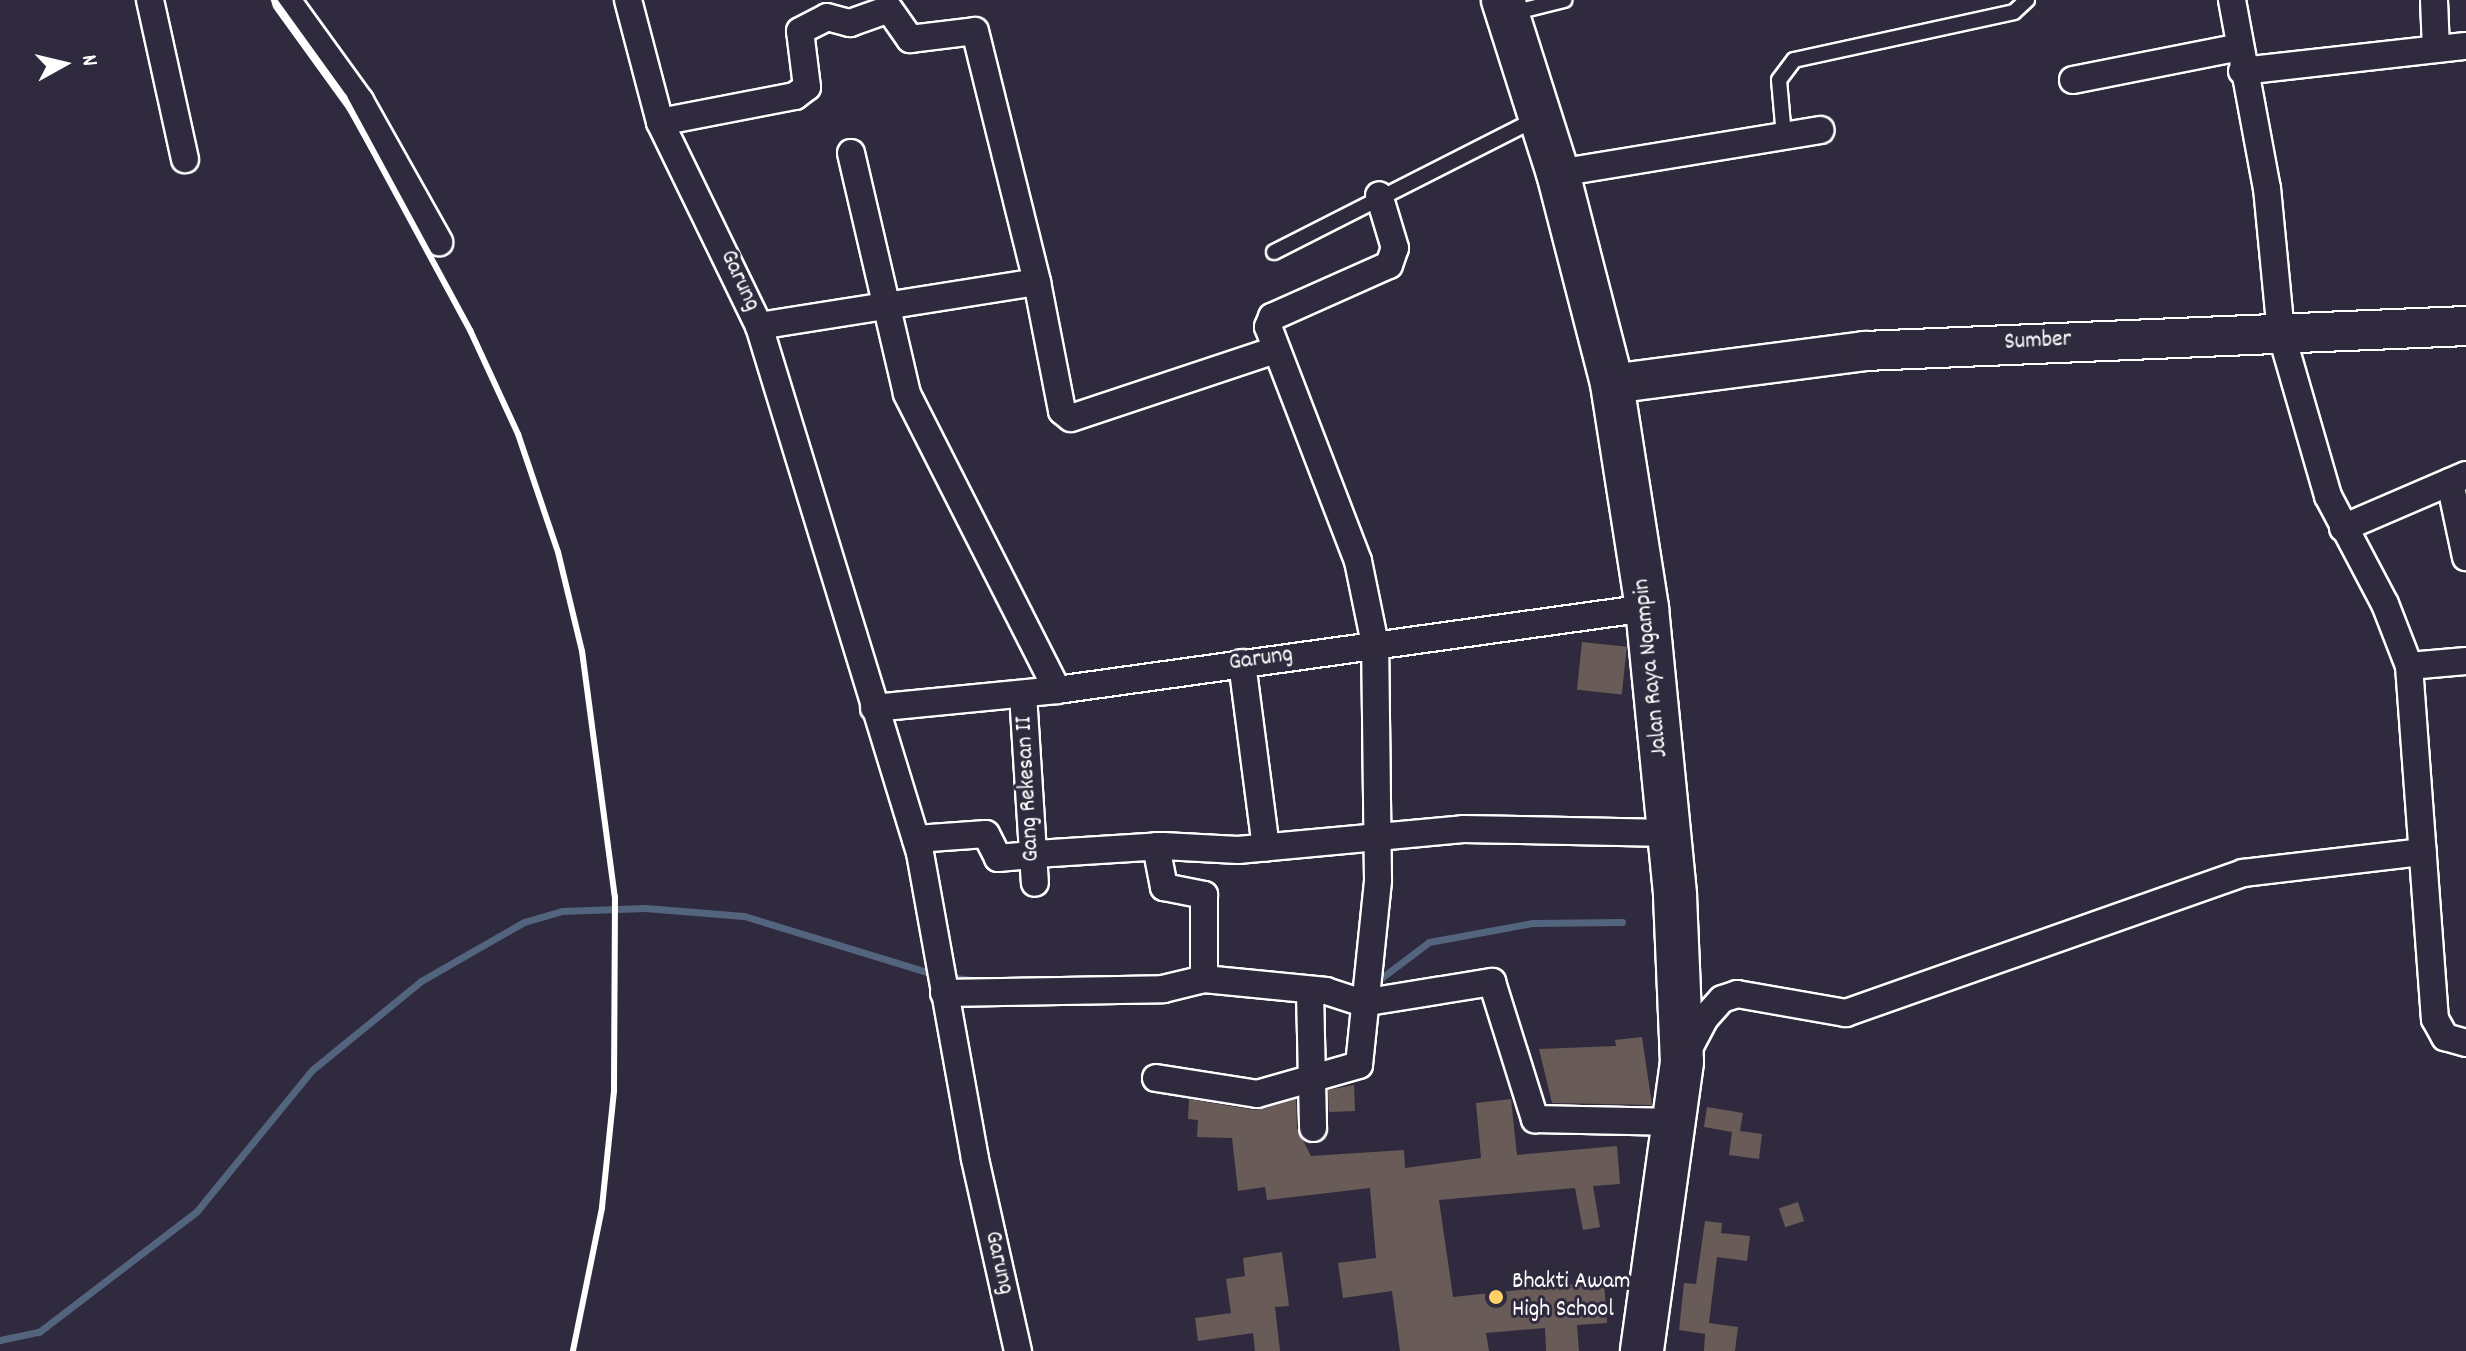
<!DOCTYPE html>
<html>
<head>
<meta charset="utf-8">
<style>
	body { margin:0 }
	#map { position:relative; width:2466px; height:1351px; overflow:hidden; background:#2f2a3d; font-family:Dekko,sans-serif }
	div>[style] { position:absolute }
	.stream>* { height:7px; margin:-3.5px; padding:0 3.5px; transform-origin:3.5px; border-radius:3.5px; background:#53647e }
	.building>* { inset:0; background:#695c58; transform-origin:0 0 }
	.roads { filter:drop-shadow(2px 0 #fff) drop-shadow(-2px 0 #fff) drop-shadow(0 2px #fff) drop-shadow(0 -2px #fff) }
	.lane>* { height:14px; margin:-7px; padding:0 7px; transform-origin:7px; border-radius:7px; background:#2f2a3d }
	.street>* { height:26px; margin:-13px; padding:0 13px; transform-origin:13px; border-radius:13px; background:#2f2a3d }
	.secondary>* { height:38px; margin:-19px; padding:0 19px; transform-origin:19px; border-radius:19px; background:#2f2a3d }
	.primary>* { height:42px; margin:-21px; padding:0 21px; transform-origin:21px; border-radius:21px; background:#2f2a3d }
	.rail>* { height:6px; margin:-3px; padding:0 3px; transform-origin:3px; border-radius:3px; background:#fff }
	.dots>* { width:22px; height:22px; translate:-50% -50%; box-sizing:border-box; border:4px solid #2f2a3d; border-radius:50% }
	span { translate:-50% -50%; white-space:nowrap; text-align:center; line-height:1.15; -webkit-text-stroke:6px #2f2a3d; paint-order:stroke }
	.street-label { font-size:24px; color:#fff }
	.poi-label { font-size:24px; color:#fff }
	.left { translate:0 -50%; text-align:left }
	.north { position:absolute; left:24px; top:24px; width:80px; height:80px; -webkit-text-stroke:6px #2f2a3d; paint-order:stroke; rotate:82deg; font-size:22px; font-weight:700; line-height:32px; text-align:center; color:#fff }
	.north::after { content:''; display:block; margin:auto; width:28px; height:36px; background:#fff; clip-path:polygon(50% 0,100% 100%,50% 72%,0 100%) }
</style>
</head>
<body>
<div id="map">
	<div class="stream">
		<i style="left:949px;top:977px;width:27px;rotate:8deg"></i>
		<i style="left:1372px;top:985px;width:71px;rotate:-37deg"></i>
		<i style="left:1429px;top:942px;width:106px;rotate:-10.4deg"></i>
		<i style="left:1533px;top:923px;width:89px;rotate:-0.6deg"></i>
		<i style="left:0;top:1340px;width:40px;rotate:-12deg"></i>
		<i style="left:39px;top:1332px;width:199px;rotate:-37.4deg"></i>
		<i style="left:197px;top:1211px;width:182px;rotate:-50.8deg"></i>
		<i style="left:312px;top:1070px;width:141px;rotate:-39.2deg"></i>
		<i style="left:421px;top:981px;width:119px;rotate:-29.8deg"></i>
		<i style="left:524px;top:922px;width:40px;rotate:-16deg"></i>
		<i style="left:562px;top:911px;width:83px;rotate:-2.1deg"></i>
		<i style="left:645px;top:908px;width:99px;rotate:4.6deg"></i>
		<i style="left:744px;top:916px;width:202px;rotate:17deg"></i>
	</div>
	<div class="building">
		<i style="left:1582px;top:642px;width:45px;height:48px;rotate:6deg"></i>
		<i style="clip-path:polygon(1642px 1037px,1652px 1105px,1552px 1103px,1539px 1049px,1616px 1046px,1615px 1040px)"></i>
		<i style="clip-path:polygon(1354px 1085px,1355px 1111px,1329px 1112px,1328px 1090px)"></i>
		<i style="clip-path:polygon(1189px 1099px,1255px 1110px,1296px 1099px,1297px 1129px,1311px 1156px,1404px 1150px,1405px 1168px,1481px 1158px,1476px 1103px,1511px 1099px,1517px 1155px,1617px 1146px,1620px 1184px,1593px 1186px,1600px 1227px,1583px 1230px,1575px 1188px,1439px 1200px,1453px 1297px,1604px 1281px,1607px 1323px,1577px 1325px,1579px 1351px,1546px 1351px,1545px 1328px,1486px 1333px,1489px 1351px,1400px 1351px,1392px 1291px,1343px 1298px,1338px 1263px,1376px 1258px,1370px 1188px,1267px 1200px,1265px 1187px,1238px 1191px,1232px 1138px,1197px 1137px,1198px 1120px,1188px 1119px)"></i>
		<i style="clip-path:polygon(1707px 1107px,1743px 1113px,1740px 1131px,1762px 1134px,1759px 1159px,1729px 1155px,1732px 1132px,1704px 1127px)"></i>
		<i style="left:1798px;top:1202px;width:20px;height:20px;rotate:72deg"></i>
		<i style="clip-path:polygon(1705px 1221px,1722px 1223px,1721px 1233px,1750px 1236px,1747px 1261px,1717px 1257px,1709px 1323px,1738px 1327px,1735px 1351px,1704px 1351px,1705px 1334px,1679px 1330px,1684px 1283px,1696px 1284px)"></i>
		<i style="clip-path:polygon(1282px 1252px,1289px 1306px,1275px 1307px,1280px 1351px,1255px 1351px,1253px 1333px,1198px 1341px,1195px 1318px,1231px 1313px,1226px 1279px,1245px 1276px,1243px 1258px)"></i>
	</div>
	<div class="roads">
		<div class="lane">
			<i style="left:1512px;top:13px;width:54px;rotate:-14deg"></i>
			<i style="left:1784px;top:136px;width:56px;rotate:-95.1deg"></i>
			<i style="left:1779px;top:80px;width:25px;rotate:-53deg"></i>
			<i style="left:1794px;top:60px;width:225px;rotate:-12.3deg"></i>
			<i style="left:2014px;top:12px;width:18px;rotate:-43deg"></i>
			<i style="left:1274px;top:252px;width:294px;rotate:-26.9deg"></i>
		</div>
		<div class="street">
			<i style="left:150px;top:0;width:163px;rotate:77.6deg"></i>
			<i style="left:287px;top:0;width:125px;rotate:54.1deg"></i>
			<i style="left:360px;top:101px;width:162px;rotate:60.7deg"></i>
			<i style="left:628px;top:0;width:126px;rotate:75.3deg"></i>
			<i style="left:660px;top:122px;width:227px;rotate:64.1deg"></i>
			<i style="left:759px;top:326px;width:551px;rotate:73.01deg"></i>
			<i style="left:920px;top:853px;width:311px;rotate:79.8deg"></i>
			<i style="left:975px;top:1159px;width:197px;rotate:77.4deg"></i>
			<i style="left:2232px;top:0;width:191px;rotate:79.5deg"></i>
			<i style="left:2267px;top:188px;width:146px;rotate:84.5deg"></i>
			<i style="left:2281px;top:333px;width:170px;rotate:73.9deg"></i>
			<i style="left:2328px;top:496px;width:122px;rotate:62.2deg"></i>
			<i style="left:2385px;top:604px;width:66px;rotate:68.8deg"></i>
			<i style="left:2409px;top:666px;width:354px;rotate:85.8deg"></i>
			<i style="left:2435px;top:1019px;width:21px;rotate:61deg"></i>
			<i style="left:2445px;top:1037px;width:22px;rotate:16deg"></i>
			<i style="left:2434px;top:0;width:49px;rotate:87.7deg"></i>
			<i style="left:2242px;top:71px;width:225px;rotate:-6.4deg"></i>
			<i style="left:2073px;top:80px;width:169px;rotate:-11.2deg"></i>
			<i style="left:660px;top:122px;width:137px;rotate:-10.9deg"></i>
			<i style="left:795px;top:96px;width:15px;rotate:-37deg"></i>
			<i style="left:807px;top:87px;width:56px;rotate:-97.1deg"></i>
			<i style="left:800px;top:31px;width:30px;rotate:-27deg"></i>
			<i style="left:827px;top:17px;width:24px;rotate:15deg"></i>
			<i style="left:850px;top:23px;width:41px;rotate:-19.7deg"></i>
			<i style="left:889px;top:9px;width:37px;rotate:55deg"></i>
			<i style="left:910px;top:39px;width:65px;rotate:-7deg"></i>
			<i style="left:975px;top:31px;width:259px;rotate:76.1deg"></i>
			<i style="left:851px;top:153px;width:247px;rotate:76.9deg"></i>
			<i style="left:907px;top:394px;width:332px;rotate:63.1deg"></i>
			<i style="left:1558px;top:173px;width:266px;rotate:-9.3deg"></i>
			<i style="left:759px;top:326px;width:281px;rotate:-9deg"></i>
			<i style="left:1037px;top:282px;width:131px;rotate:79deg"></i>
			<i style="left:1062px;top:411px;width:11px;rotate:38deg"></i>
			<i style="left:1071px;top:418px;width:215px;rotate:-18.4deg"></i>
			<i style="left:2450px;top:482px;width:77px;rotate:78deg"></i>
			<i style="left:2343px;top:528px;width:134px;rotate:-23.3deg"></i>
			<i style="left:1242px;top:663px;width:186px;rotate:82.6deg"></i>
			<i style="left:2409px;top:666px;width:57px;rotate:-5deg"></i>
			<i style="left:1023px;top:694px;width:189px;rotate:86.4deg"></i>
			<i style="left:874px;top:708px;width:184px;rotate:-5.6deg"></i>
			<i style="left:1057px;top:690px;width:596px;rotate:-7.91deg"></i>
			<i style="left:916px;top:839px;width:70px;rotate:-4.1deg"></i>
			<i style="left:986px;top:834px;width:27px;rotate:63deg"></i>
			<i style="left:998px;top:858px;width:34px;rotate:-5deg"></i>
			<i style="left:1156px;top:846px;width:42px;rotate:79deg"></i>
			<i style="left:1164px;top:887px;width:41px;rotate:11.3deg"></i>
			<i style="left:1204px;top:895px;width:84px;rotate:90deg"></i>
			<i style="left:1036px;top:854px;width:127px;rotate:-3.6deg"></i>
			<i style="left:1163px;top:846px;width:75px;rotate:3.1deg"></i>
			<i style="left:1238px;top:850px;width:226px;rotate:-5.3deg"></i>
			<i style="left:1463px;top:829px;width:206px;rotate:1.1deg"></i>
			<i style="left:1310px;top:992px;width:136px;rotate:88.7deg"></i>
			<i style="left:944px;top:993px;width:219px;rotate:-1deg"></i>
			<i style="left:1163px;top:989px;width:42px;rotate:-13.7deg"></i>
			<i style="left:1204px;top:979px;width:123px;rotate:5.6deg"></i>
			<i style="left:1326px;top:991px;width:38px;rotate:18deg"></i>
			<i style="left:1362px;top:1003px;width:132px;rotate:-9.2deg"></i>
			<i style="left:1492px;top:982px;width:144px;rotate:72.6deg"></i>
			<i style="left:1535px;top:1119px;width:141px;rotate:1.2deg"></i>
			<i style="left:1686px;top:1054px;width:41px;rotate:-62.2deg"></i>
			<i style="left:1705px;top:1018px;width:25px;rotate:-48deg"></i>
			<i style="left:1722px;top:999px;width:16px;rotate:-18deg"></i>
			<i style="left:1737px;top:994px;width:111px;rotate:9.9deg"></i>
			<i style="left:1846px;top:1013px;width:421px;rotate:-19.4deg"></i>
			<i style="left:2243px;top:873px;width:181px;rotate:-6.7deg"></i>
			<i style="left:1156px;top:1078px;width:102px;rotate:9deg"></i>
			<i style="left:1257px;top:1094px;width:106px;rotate:-15.9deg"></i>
			<i style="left:1359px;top:1065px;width:186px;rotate:-84.1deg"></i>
			<i style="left:1378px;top:880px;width:236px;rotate:-90.7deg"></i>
			<i style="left:1375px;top:644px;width:85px;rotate:-101.6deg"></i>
			<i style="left:1358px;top:561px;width:251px;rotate:-111deg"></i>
			<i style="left:1268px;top:327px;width:11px;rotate:-68deg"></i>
			<i style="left:1272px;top:317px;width:128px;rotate:-24deg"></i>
			<i style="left:1389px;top:265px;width:18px;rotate:-71deg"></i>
			<i style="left:1395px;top:248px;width:55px;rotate:-106.8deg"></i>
		</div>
		<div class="secondary">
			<i style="left:1612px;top:384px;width:255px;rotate:-7.4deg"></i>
			<i style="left:1865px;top:351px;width:602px;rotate:-2.38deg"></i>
		</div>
		<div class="primary">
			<i style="left:1503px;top:0;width:182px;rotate:72.4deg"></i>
			<i style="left:1558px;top:173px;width:218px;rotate:75.6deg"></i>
			<i style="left:1612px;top:384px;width:227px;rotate:81.1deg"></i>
			<i style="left:1647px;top:608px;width:289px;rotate:84.4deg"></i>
			<i style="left:1675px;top:896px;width:166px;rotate:87.6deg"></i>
			<i style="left:1682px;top:1062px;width:292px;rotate:97.9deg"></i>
		</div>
	</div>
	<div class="rail">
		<i style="left:274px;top:0;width:120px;rotate:54.2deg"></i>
		<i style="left:344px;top:97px;width:265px;rotate:61.6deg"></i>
		<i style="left:470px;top:330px;width:115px;rotate:65.2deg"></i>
		<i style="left:518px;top:434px;width:125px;rotate:71.3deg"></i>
		<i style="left:558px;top:552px;width:102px;rotate:76.4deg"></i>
		<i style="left:582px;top:651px;width:248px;rotate:82.4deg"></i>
		<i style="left:615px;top:897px;width:194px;rotate:90.3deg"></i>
		<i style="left:614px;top:1091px;width:118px;rotate:95.9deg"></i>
		<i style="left:602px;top:1208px;width:146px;rotate:101.5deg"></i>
	</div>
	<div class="dots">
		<i style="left:1496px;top:1297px;background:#ffd166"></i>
	</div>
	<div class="street-label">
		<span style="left:739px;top:281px;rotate:65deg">Garung</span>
		<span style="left:2038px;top:342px;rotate:-3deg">Sumber</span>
		<span style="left:1261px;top:660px;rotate:-8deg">Garung</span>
		<span style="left:1652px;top:668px;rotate:-96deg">Jalan Raya Ngampin</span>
		<span style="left:1029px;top:789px;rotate:-93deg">Gang Rekesan II</span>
		<span style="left:998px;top:1263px;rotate:77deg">Garung</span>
	</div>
	<div class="poi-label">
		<span class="left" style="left:1512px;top:1297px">Bhakti Awam<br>High School</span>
	</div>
	<div class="north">N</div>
</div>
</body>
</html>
